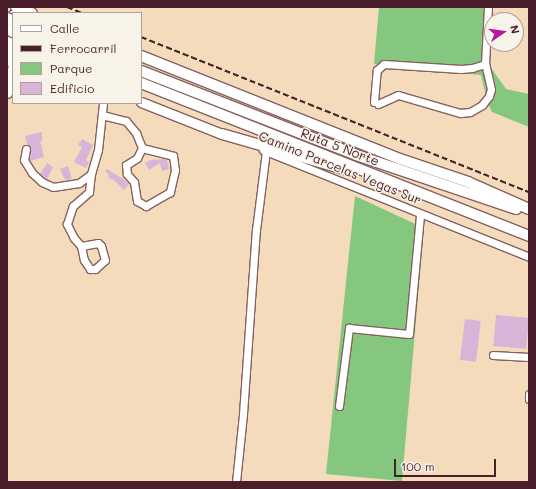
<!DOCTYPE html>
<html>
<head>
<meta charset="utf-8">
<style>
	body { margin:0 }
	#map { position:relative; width:536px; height:489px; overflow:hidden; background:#f3dbbc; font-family:Mali,sans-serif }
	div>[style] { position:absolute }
	.green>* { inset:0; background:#86c780 }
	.building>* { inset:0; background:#d8b5d8; transform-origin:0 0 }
	.roads { filter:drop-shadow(1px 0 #85615e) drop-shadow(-1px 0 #85615e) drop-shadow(0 1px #85615e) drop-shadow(0 -1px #85615e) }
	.minor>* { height:7px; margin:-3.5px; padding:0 3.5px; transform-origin:3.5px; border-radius:3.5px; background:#fff }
	.major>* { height:9px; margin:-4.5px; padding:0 4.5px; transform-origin:4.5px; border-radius:4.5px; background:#fff }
	.highway>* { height:10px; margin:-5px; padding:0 5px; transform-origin:5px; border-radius:5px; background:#fff }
	.rail>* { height:2px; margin-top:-1px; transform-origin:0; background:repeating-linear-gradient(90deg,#4a1f2b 0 6px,transparent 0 9px) }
	.bridges { filter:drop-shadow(1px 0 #85615e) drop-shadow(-1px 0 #85615e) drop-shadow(0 1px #85615e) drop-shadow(0 -1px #85615e) }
	.highway-bridge>* { height:10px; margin:-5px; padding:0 5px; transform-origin:5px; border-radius:5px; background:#fff }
	span { translate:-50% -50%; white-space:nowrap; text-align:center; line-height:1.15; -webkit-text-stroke:3px #f7f3e8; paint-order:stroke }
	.street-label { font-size:13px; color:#4a1f2b }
	.frame { position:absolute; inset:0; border:8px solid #4a1f2b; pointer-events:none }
	.legend { position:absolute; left:12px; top:12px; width:130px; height:92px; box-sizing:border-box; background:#f7f3e8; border:1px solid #b29e9c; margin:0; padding:5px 7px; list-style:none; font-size:12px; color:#4a1f2b }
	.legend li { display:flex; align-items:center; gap:8px; height:20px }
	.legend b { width:20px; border:1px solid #b29e9c }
	.north { position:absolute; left:484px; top:12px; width:40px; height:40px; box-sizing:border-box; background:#f7f3e8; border:1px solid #b29e9c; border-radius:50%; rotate:77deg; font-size:11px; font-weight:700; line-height:16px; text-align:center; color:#4a1f2b }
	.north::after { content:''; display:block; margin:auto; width:14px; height:18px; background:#b5179e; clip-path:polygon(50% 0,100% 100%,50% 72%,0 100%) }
	.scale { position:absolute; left:394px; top:459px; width:102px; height:18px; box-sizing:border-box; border:2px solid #4a1f2b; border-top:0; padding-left:5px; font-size:12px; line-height:14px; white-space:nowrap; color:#4a1f2b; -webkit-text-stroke:3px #f7f3e8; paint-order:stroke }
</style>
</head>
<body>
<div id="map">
	<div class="green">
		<i style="clip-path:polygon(379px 7px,493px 7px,489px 65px,506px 89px,529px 94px,529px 127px,492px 112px,488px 104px,481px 75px,374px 64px)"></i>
		<i style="clip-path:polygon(355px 196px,424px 228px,402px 481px,326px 474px)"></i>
	</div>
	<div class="building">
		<i style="clip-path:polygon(42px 132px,42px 141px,40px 141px,44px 157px,30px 161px,31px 148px,27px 144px,25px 136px)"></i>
		<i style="clip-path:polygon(82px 139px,93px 145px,86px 160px,89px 162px,86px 168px,74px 162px,82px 147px,78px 145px)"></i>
		<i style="clip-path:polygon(163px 159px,167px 160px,169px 169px,162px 171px,160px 163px,149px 170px,145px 163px,151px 160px)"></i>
		<i style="clip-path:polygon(47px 163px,53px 167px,47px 179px,40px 174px)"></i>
		<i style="clip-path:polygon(68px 166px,72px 179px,65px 180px,60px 169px)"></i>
		<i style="clip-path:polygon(107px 169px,123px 179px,129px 184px,124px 190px,113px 179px,112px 180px,108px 177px,109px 175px,105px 171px)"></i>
		<i style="left:496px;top:315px;width:33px;height:31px;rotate:5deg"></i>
		<i style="left:465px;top:319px;width:16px;height:41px;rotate:7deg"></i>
	</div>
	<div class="roads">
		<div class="minor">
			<i style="left:374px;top:102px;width:32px;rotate:-85deg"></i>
			<i style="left:377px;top:70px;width:9px;rotate:-41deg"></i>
			<i style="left:384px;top:64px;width:77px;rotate:3.7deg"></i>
			<i style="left:461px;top:69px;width:11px;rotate:-5deg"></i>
			<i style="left:472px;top:68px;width:14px;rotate:-17deg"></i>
			<i style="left:378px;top:104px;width:22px;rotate:-24deg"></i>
			<i style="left:398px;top:95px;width:65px;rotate:16.2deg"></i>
			<i style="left:460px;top:113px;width:10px;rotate:-6deg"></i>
			<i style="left:470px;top:112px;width:14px;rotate:-30deg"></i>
			<i style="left:482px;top:105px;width:11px;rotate:-52deg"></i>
			<i style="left:489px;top:96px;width:7px;rotate:-74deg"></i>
			<i style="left:491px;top:89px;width:26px;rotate:-103deg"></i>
			<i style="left:485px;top:64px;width:57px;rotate:-87deg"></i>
			<i style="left:102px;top:115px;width:25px;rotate:14deg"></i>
			<i style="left:126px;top:121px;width:16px;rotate:50deg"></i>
			<i style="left:136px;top:133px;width:16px;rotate:68deg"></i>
			<i style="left:142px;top:148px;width:32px;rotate:14deg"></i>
			<i style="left:173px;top:156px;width:14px;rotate:82deg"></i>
			<i style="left:175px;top:170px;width:23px;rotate:103deg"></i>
			<i style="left:170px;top:192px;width:28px;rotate:150deg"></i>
			<i style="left:146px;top:206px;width:10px;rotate:-151deg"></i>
			<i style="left:137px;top:201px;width:19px;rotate:-99deg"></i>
			<i style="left:134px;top:182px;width:11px;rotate:-131deg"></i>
			<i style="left:127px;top:174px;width:9px;rotate:-96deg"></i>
			<i style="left:126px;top:165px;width:13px;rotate:-32deg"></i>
			<i style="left:137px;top:158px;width:11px;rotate:-63deg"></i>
			<i style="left:26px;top:149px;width:11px;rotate:100deg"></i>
			<i style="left:24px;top:160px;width:15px;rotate:58deg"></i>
			<i style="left:32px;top:173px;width:13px;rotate:42deg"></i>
			<i style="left:42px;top:182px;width:12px;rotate:24deg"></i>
			<i style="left:53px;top:187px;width:26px;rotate:-9deg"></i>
			<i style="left:79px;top:183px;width:15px;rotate:-37deg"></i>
			<i style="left:91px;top:174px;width:25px;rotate:-74deg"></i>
			<i style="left:98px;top:150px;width:47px;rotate:-83.9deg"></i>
			<i style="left:263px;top:150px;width:287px;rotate:21.9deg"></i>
			<i style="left:81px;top:246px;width:14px;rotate:78deg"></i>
			<i style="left:84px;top:260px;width:11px;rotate:56deg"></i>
			<i style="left:90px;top:269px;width:5px"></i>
			<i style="left:95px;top:269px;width:13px;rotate:-42deg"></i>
			<i style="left:105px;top:260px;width:15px;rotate:-106deg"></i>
			<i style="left:101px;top:246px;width:4px;rotate:-135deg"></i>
			<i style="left:98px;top:243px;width:17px;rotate:170deg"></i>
			<i style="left:81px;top:246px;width:11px;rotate:-131deg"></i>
			<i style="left:74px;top:238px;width:16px;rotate:-117deg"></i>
			<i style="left:67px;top:224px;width:19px;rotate:-72deg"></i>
			<i style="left:73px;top:206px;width:21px;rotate:-41deg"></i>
			<i style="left:89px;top:192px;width:18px;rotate:-84deg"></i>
			<i style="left:493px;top:355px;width:36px;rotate:3deg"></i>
			<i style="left:529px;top:399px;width:5px;rotate:-90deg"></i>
			<i style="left:339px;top:406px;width:79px;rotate:-82.7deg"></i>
			<i style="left:349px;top:328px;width:60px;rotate:5.7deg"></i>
			<i style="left:409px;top:334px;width:120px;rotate:-84.7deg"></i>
			<i style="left:236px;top:482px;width:68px;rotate:-84.1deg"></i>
			<i style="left:243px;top:414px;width:184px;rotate:-86deg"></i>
			<i style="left:256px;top:230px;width:80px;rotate:-82.8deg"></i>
		</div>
		<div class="major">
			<i style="left:7px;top:61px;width:47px;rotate:-82.7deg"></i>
			<i style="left:7px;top:93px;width:29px;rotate:-78deg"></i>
			<i style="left:141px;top:102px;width:87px;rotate:21.6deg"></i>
		</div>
		<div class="highway">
			<i style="left:16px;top:7px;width:17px;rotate:21deg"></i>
			<i style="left:141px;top:56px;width:279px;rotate:21.7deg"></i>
			<i style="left:400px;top:159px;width:72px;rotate:18.7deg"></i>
			<i style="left:468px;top:182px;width:67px;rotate:23.9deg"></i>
			<i style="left:141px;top:71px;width:231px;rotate:21.3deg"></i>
			<i style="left:356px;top:155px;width:169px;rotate:18.6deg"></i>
			<i style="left:141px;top:83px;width:417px;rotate:21.5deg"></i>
			<i style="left:222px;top:134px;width:134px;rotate:16deg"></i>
		</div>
	</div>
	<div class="rail">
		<i style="left:67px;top:7px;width:16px;rotate:22deg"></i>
		<i style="left:141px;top:37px;width:418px;rotate:21.8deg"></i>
	</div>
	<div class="bridges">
		<div class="highway-bridge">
			<i style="left:7px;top:18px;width:7px;rotate:27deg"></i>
			<i style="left:7px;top:29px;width:7px;rotate:27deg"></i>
		</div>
	</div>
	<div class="street-label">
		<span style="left:340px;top:147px;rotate:21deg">Ruta 5 Norte</span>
		<span style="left:340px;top:168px;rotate:22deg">Camino Parcelas Vegas Sur</span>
	</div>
	<div class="frame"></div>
	<ul class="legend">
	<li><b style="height:5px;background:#fff"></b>Calle</li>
	<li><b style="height:5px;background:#4a1f2b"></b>Ferrocarril</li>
	<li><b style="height:11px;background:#86c780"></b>Parque</li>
	<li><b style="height:11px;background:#d8b5d8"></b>Edificio</li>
	</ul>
	<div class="north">N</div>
	<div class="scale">100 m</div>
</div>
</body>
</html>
